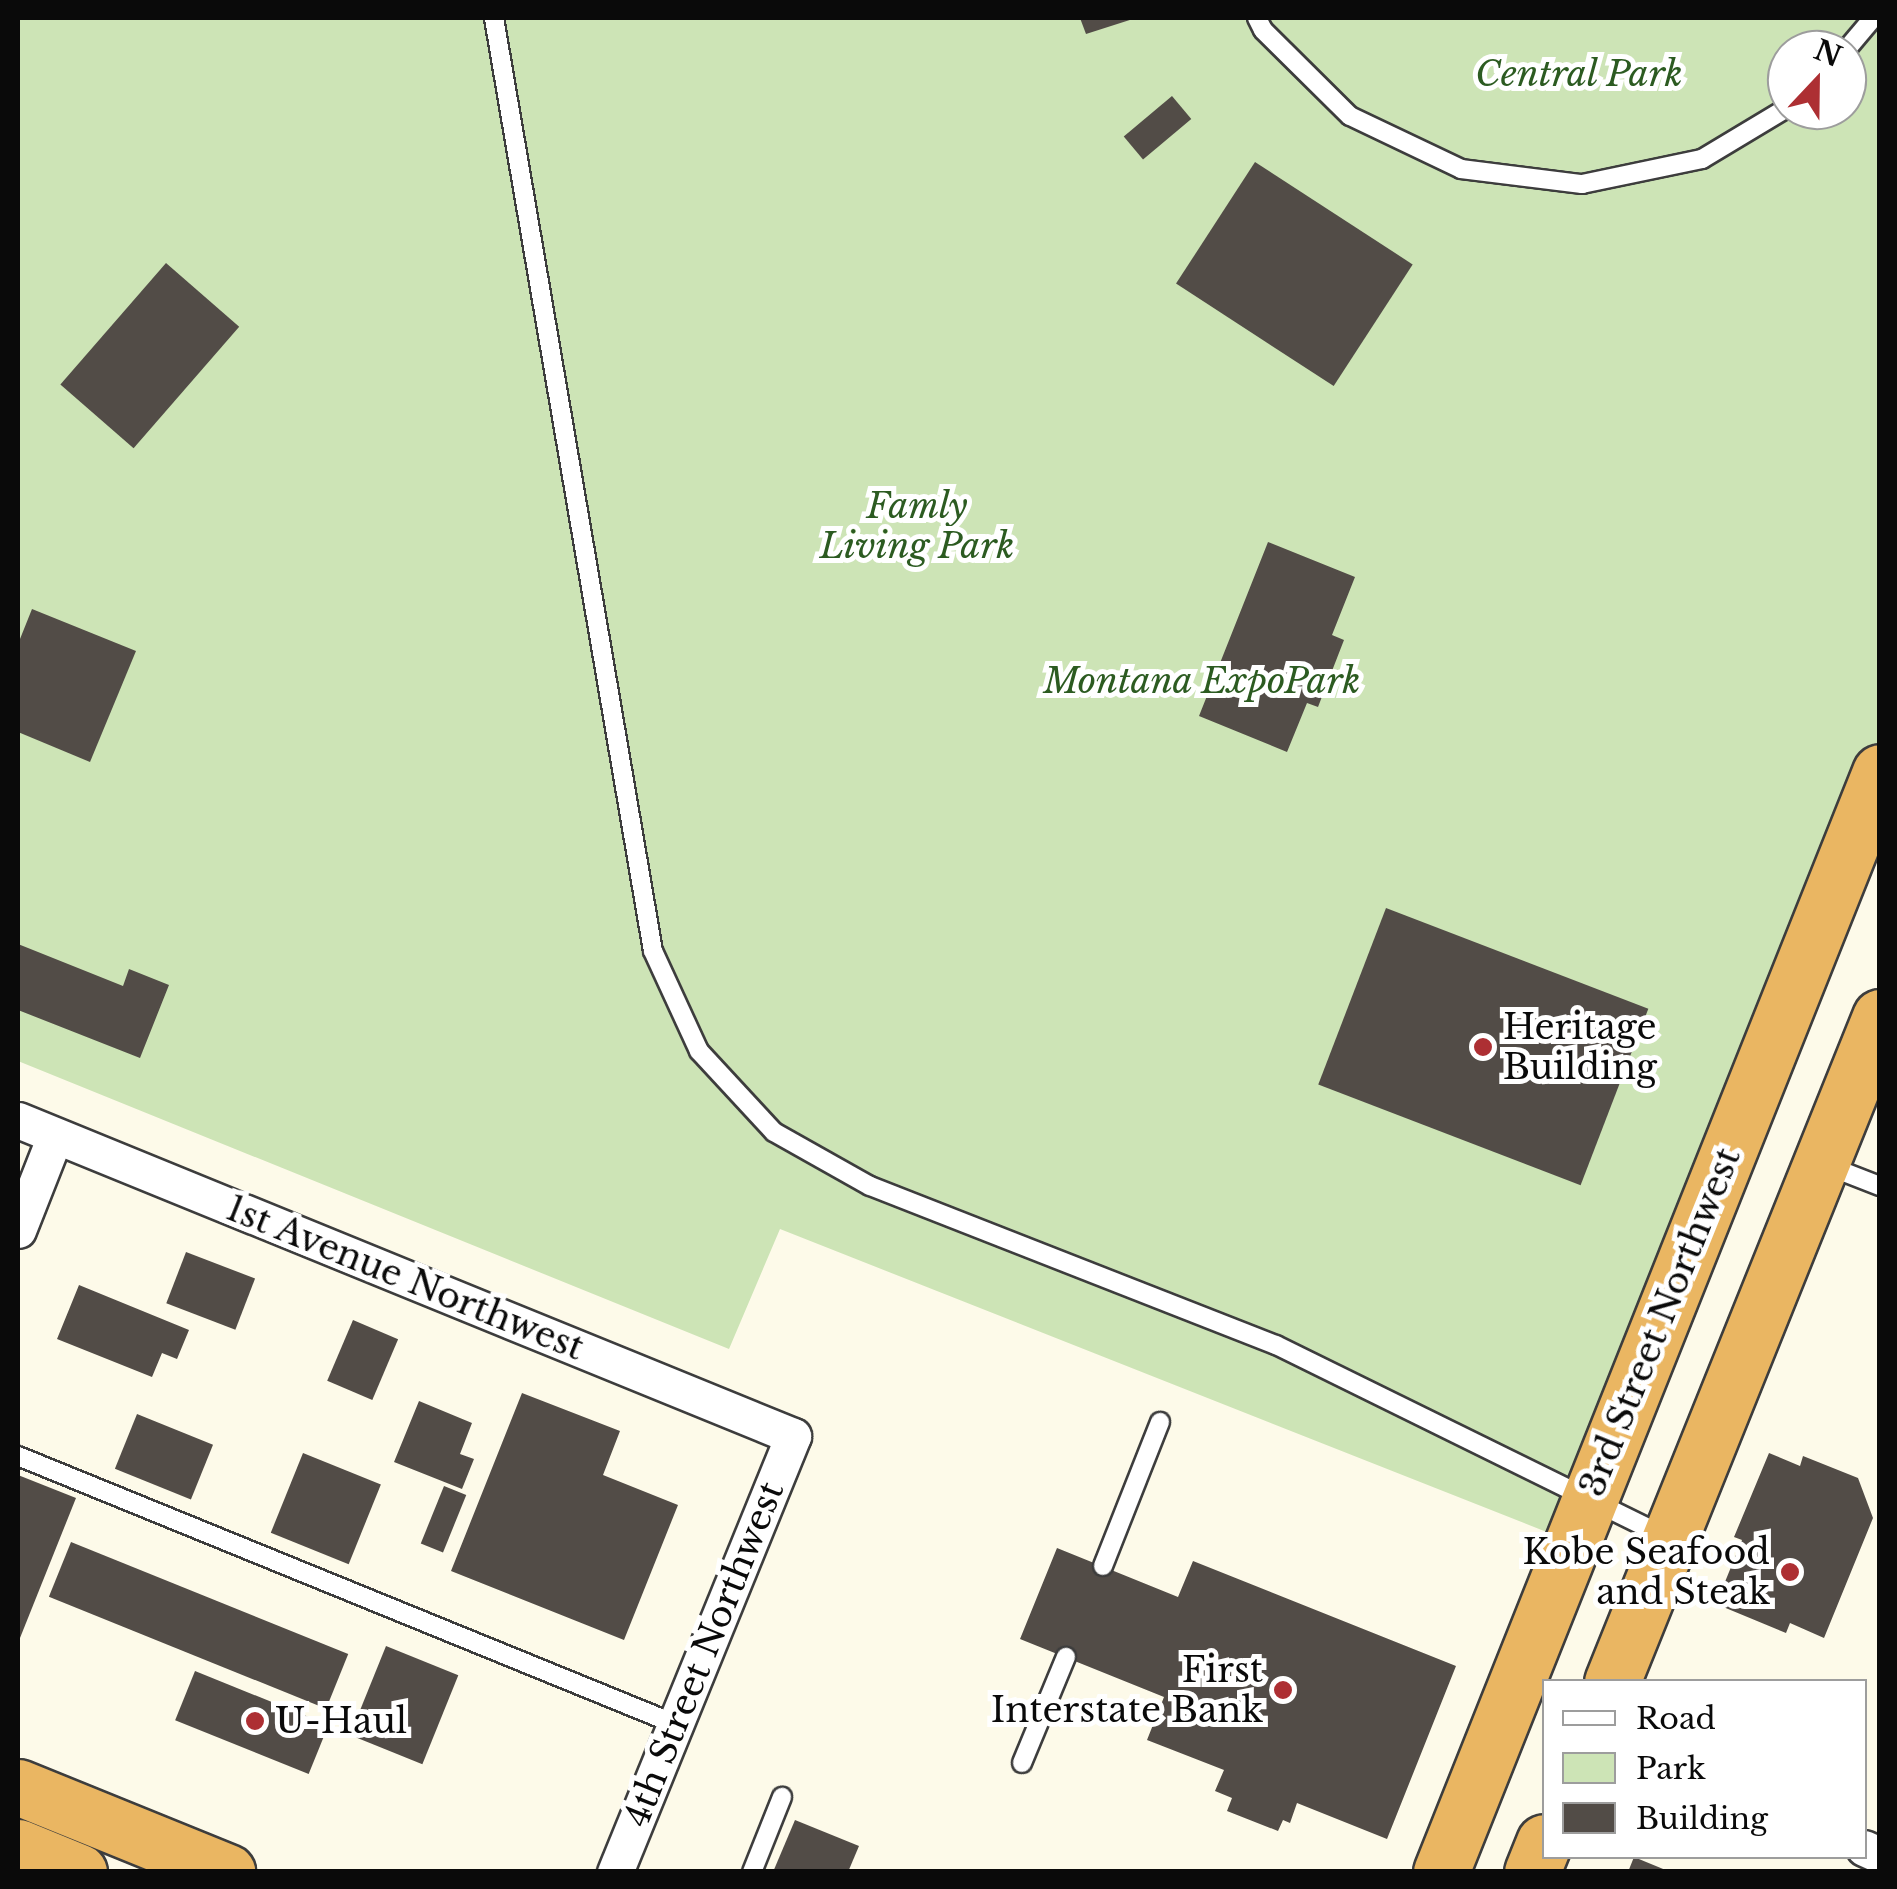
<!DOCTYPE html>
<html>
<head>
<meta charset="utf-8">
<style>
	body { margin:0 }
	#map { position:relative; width:1897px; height:1889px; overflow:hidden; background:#fdfae9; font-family:"Libre Baskerville",serif }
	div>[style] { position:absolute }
	.green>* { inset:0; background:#cde4b6 }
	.building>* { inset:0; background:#524c47; transform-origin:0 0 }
	.roads { filter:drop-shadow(2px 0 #3d3d3d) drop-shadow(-2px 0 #3d3d3d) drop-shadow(0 2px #3d3d3d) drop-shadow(0 -2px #3d3d3d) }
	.service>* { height:18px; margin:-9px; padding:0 9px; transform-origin:9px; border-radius:9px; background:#fff }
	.minor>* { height:35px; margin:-17.5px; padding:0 17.5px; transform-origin:17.5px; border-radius:17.5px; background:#fff }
	.trunk>* { height:55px; margin:-27.5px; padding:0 27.5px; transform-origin:27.5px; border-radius:27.5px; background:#eab662 }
	.dots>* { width:28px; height:28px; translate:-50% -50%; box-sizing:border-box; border:5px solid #fff; border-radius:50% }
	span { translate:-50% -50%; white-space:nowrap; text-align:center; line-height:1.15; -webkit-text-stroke:10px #fff; paint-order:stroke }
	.park-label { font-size:35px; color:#2c5b21; font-style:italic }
	.poi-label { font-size:35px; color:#0a0a0a }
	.left { translate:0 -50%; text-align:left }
	.right { translate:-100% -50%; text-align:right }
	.street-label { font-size:35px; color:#0a0a0a }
	.frame { position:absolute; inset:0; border:20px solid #0a0a0a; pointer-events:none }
	.legend { position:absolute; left:1542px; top:1679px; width:325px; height:180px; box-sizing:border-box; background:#fff; border:2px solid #9d9d9d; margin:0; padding:12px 18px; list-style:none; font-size:30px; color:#0a0a0a }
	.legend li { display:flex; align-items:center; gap:20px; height:50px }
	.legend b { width:50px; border:2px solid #9d9d9d }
	.north { position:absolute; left:1767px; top:30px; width:100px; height:100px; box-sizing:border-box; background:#fff; border:2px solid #9d9d9d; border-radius:50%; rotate:22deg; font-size:28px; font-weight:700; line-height:40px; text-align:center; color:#0a0a0a }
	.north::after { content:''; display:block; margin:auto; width:35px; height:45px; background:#ad2f33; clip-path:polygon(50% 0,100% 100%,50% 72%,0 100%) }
</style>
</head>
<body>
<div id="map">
	<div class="green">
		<i style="clip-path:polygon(evenodd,18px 18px,1879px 18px,1879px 773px,1572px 1542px,780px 1229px,729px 1349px,18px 1061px,18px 18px,1787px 50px,1847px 50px,1847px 110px,1787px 110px,1787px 50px)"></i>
	</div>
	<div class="building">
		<i style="clip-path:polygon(1080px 18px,1136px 18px,1086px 34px)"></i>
		<i style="left:1172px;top:96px;width:30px;height:63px;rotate:50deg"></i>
		<i style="left:1255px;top:162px;width:188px;height:145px;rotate:33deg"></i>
		<i style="left:166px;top:263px;width:97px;height:161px;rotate:41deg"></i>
		<i style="clip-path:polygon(1268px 542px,1355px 577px,1332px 635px,1344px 640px,1318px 707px,1307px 703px,1287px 752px,1199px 716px)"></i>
		<i style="clip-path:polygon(32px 609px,136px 651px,90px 762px,18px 732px,18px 644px)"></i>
		<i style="left:1386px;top:908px;width:281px;height:189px;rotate:21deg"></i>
		<i style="clip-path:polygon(18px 944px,123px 986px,129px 969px,169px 985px,140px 1058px,18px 1010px)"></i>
		<i style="left:186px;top:1252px;width:74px;height:55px;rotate:21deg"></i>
		<i style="clip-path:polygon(79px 1285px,189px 1330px,177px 1359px,162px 1353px,152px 1377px,57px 1339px)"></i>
		<i style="left:353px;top:1320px;width:49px;height:66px;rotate:23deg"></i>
		<i style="clip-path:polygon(522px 1393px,620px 1431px,603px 1475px,678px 1505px,624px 1640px,451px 1571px)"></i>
		<i style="clip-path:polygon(419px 1401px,472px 1423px,460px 1454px,474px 1459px,462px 1489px,394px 1462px)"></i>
		<i style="left:137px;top:1414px;width:82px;height:59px;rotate:22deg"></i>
		<i style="left:303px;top:1453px;width:84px;height:86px;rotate:22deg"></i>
		<i style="clip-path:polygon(1769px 1453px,1800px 1466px,1803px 1456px,1858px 1478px,1873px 1518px,1824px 1638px,1790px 1623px,1786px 1633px,1716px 1604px,1742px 1540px,1734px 1537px)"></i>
		<i style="clip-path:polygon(18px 1475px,76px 1498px,18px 1643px)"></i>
		<i style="left:444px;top:1486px;width:24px;height:62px;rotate:22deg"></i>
		<i style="left:71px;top:1542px;width:299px;height:59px;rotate:22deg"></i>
		<i style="clip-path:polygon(1057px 1548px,1178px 1597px,1193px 1561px,1456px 1666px,1387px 1839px,1297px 1803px,1290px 1823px,1283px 1820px,1278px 1831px,1227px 1811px,1232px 1798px,1215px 1791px,1224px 1770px,1147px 1740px,1164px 1697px,1020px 1639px)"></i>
		<i style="left:386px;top:1646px;width:78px;height:96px;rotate:22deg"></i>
		<i style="left:195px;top:1671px;width:144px;height:53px;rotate:22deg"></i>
		<i style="clip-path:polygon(795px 1820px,859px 1846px,848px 1872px,773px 1872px)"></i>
		<i style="clip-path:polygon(1634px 1857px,1668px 1871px,1668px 1872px,1628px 1872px)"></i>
	</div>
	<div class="roads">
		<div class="service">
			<i style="left:494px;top:18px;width:946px;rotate:80.33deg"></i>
			<i style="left:653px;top:951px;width:110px;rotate:65.3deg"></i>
			<i style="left:699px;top:1051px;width:110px;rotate:47.2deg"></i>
			<i style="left:774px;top:1132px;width:110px;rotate:29.4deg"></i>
			<i style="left:870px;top:1186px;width:436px;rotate:21.4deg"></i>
			<i style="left:1276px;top:1345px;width:433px;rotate:26.2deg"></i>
			<i style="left:1257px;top:18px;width:13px;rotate:63deg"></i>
			<i style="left:1263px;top:30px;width:122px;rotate:44.7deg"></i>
			<i style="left:1350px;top:116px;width:123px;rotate:25.5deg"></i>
			<i style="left:1461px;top:169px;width:122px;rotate:7.1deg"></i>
			<i style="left:1582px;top:184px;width:123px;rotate:-11.8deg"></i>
			<i style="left:1702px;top:159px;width:99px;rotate:-31deg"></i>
			<i style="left:1846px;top:50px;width:42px;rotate:-49.8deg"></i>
			<i style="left:1826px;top:1165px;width:58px;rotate:21.3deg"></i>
			<i style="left:18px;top:1456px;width:710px;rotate:22.19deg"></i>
			<i style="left:1103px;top:1566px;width:155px;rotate:-68.4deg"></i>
			<i style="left:1022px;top:1763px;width:115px;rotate:-67.5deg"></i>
			<i style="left:752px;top:1872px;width:81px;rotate:-68.2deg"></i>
		</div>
		<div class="minor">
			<i style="left:18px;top:1120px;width:837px;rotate:22.18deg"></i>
			<i style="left:793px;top:1436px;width:471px;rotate:112.2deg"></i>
			<i style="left:18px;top:1230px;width:101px;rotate:-68.5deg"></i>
			<i style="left:1864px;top:1848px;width:17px;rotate:24deg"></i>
		</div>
		<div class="trunk">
			<i style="left:1612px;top:1682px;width:717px;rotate:-68.05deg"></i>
			<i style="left:18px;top:1787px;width:226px;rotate:22.1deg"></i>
			<i style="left:18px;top:1847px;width:66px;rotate:22.3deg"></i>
			<i style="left:1441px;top:1872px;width:1184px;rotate:-68.24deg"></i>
			<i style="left:1532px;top:1872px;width:32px;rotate:-68deg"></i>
		</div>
	</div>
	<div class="dots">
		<i style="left:1483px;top:1047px;background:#ad2f33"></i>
		<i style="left:1790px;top:1572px;background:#ad2f33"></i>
		<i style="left:1283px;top:1690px;background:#ad2f33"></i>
		<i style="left:255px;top:1721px;background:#ad2f33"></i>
	</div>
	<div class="park-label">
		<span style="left:1579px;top:74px">Central Park</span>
		<span style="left:917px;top:526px">Famly<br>Living Park</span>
		<span style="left:1202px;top:681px">Montana ExpoPark</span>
	</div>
	<div class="poi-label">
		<span class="left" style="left:1503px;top:1047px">Heritage<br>Building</span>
		<span class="right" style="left:1770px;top:1572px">Kobe Seafood<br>and Steak</span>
		<span class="right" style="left:1263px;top:1690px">First<br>Interstate Bank</span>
		<span class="left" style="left:275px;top:1721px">U-Haul</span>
	</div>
	<div class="street-label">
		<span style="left:405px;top:1278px;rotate:22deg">1st Avenue Northwest</span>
		<span style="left:1660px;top:1322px;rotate:-68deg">3rd Street Northwest</span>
		<span style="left:704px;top:1654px;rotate:-68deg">4th Street Northwest</span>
	</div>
	<div class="frame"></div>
	<ul class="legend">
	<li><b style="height:12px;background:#fff"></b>Road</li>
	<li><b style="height:28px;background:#cde4b6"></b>Park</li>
	<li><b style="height:28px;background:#524c47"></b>Building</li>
	</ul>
	<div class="north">N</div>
</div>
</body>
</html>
